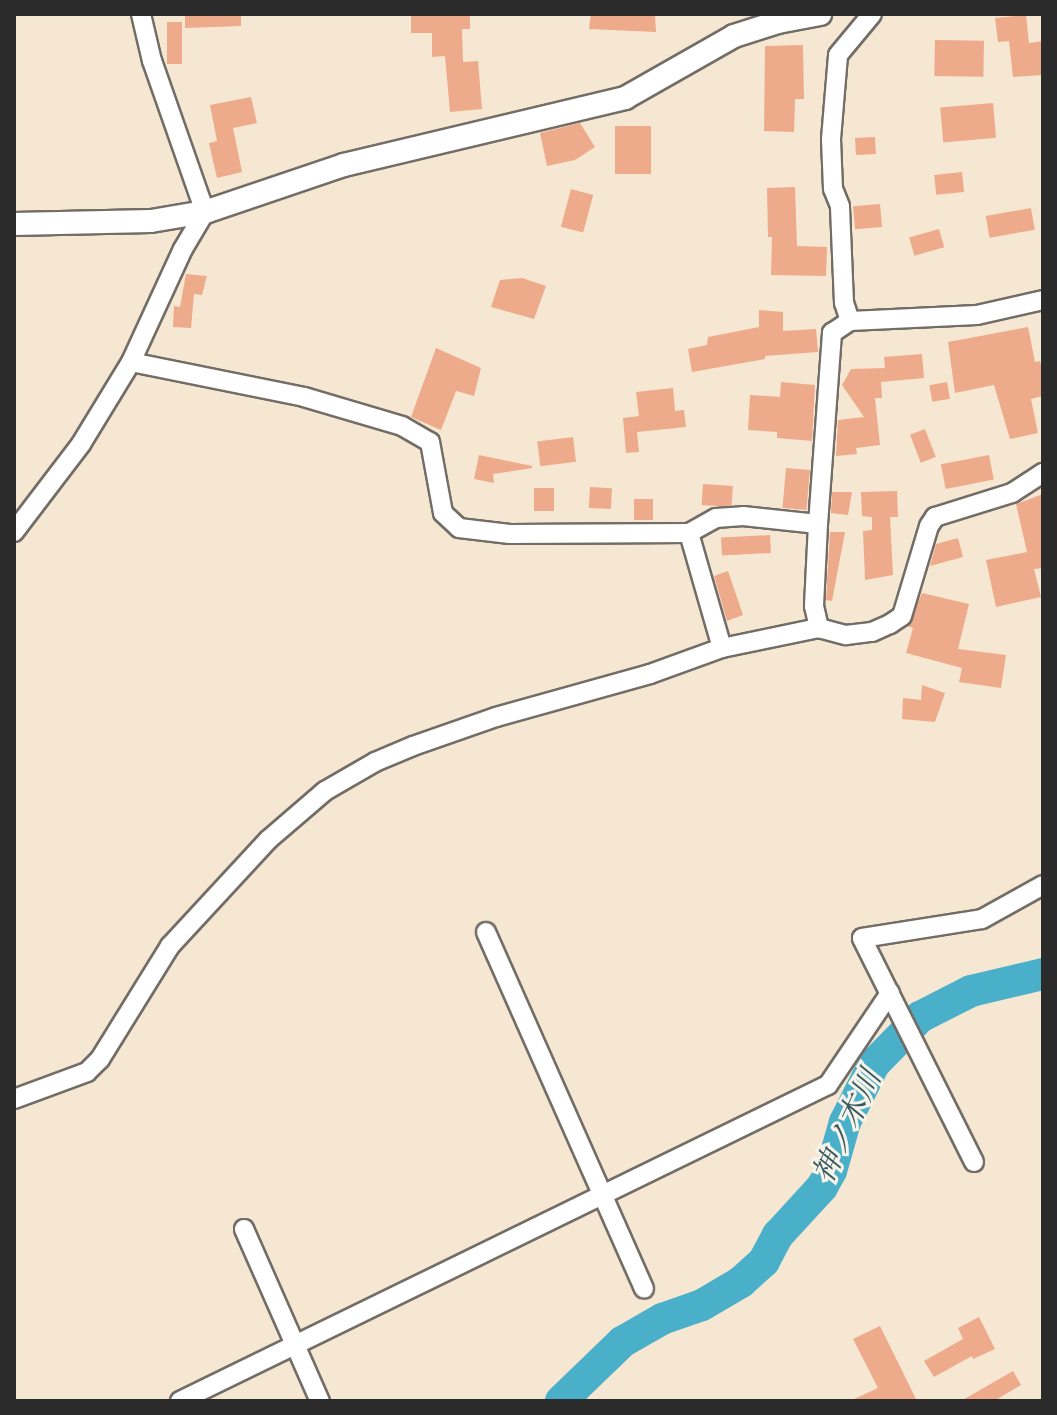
<!DOCTYPE html>
<html>
<head>
<meta charset="utf-8">
<style>
	body { margin:0 }
	#map { position:relative; width:1057px; height:1415px; overflow:hidden; background:#f6e7d3; font-family:"IM FELL Great Primer","Noto Serif JP",serif }
	div>[style] { position:absolute }
	.river>* { height:32px; margin:-16px; padding:0 16px; transform-origin:16px; border-radius:16px; background:#4ab0c9 }
	.building>* { inset:0; background:#eeab8b; transform-origin:0 0 }
	.roads { filter:drop-shadow(2px 0 #726d66) drop-shadow(-2px 0 #726d66) drop-shadow(0 2px #726d66) drop-shadow(0 -2px #726d66) }
	.minor>* { height:18px; margin:-9px; padding:0 9px; transform-origin:9px; border-radius:9px; background:#fff }
	.tertiary>* { height:22px; margin:-11px; padding:0 11px; transform-origin:11px; border-radius:11px; background:#fff }
	span { translate:-50% -50%; white-space:nowrap; text-align:center; line-height:1.15; -webkit-text-stroke:6px #f7f3e8; paint-order:stroke }
	.water-label { font-size:30px; color:#365a62; font-style:italic }
	.frame { position:absolute; inset:0; border:16px solid #2b2b2b; pointer-events:none }
</style>
</head>
<body>
<div id="map">
	<div class="river">
		<i style="left:561px;top:1401px;width:85px;rotate:-44deg"></i>
		<i style="left:622px;top:1342px;width:46px;rotate:-29.9deg"></i>
		<i style="left:662px;top:1319px;width:42px;rotate:-19.3deg"></i>
		<i style="left:702px;top:1305px;width:45px;rotate:-30.5deg"></i>
		<i style="left:741px;top:1282px;width:31px;rotate:-42deg"></i>
		<i style="left:764px;top:1261px;width:30px;rotate:-62deg"></i>
		<i style="left:778px;top:1235px;width:65px;rotate:-47.5deg"></i>
		<i style="left:822px;top:1187px;width:18px;rotate:-61deg"></i>
		<i style="left:831px;top:1171px;width:51px;rotate:-74.1deg"></i>
		<i style="left:845px;top:1122px;width:65px;rotate:-63.4deg"></i>
		<i style="left:874px;top:1064px;width:66px;rotate:-45.6deg"></i>
		<i style="left:920px;top:1017px;width:57px;rotate:-27deg"></i>
		<i style="left:971px;top:991px;width:74px;rotate:-13.3deg"></i>
	</div>
	<div class="building">
		<i style="clip-path:polygon(185px 14px,241px 14px,241px 26px,185px 28px)"></i>
		<i style="clip-path:polygon(411px 14px,470px 14px,470px 29px,462px 29px,463px 62px,478px 61px,482px 109px,450px 112px,445px 56px,432px 57px,432px 33px,411px 33px)"></i>
		<i style="clip-path:polygon(591px 14px,655px 14px,656px 32px,589px 29px)"></i>
		<i style="clip-path:polygon(1026px 15px,1029px 43px,1043px 41px,1043px 75px,1013px 77px,1009px 41px,998px 42px,995px 18px)"></i>
		<i style="left:167px;top:22px;width:15px;height:42px"></i>
		<i style="left:935px;top:40px;width:49px;height:36px;rotate:1deg"></i>
		<i style="clip-path:polygon(803px 45px,804px 99px,795px 99px,794px 132px,764px 131px,765px 46px)"></i>
		<i style="clip-path:polygon(251px 97px,257px 123px,233px 128px,242px 172px,217px 178px,209px 143px,217px 141px,210px 105px)"></i>
		<i style="left:993px;top:103px;width:35px;height:53px;rotate:85deg"></i>
		<i style="clip-path:polygon(580px 123px,595px 147px,575px 160px,547px 166px,540px 133px)"></i>
		<i style="left:615px;top:126px;width:36px;height:48px"></i>
		<i style="left:875px;top:137px;width:17px;height:20px;rotate:87deg"></i>
		<i style="left:962px;top:172px;width:20px;height:28px;rotate:84deg"></i>
		<i style="clip-path:polygon(795px 187px,797px 246px,827px 247px,826px 276px,771px 275px,772px 237px,768px 237px,767px 188px)"></i>
		<i style="left:571px;top:189px;width:23px;height:39px;rotate:15deg"></i>
		<i style="left:880px;top:204px;width:23px;height:27px;rotate:85deg"></i>
		<i style="left:1031px;top:208px;width:22px;height:46px;rotate:80deg"></i>
		<i style="left:939px;top:229px;width:19px;height:31px;rotate:74deg"></i>
		<i style="clip-path:polygon(186px 274px,207px 276px,202px 295px,194px 294px,191px 328px,173px 327px,174px 306px,180px 307px)"></i>
		<i style="clip-path:polygon(522px 278px,546px 286px,534px 319px,491px 307px,500px 280px)"></i>
		<i style="clip-path:polygon(759px 310px,783px 312px,783px 331px,816px 329px,818px 352px,765px 356px,765px 359px,692px 372px,688px 349px,707px 345px,708px 337px,759px 327px)"></i>
		<i style="clip-path:polygon(1028px 327px,1035px 362px,1040px 361px,1043px 373px,1043px 396px,1031px 399px,1038px 433px,1010px 439px,994px 385px,955px 393px,948px 342px)"></i>
		<i style="clip-path:polygon(436px 348px,481px 368px,474px 396px,456px 391px,441px 430px,411px 417px)"></i>
		<i style="clip-path:polygon(922px 354px,924px 378px,881px 382px,882px 398px,875px 398px,880px 445px,856px 448px,857px 454px,836px 456px,838px 420px,864px 417px,842px 385px,851px 369px,885px 368px,884px 357px)"></i>
		<i style="clip-path:polygon(781px 382px,815px 385px,812px 441px,777px 438px,777px 432px,748px 430px,750px 395px,780px 397px)"></i>
		<i style="left:947px;top:382px;width:17px;height:18px;rotate:80deg"></i>
		<i style="clip-path:polygon(673px 388px,675px 411px,684px 410px,686px 427px,637px 432px,639px 452px,626px 453px,623px 418px,639px 416px,636px 392px)"></i>
		<i style="left:925px;top:429px;width:30px;height:16px;rotate:69deg"></i>
		<i style="left:573px;top:437px;width:25px;height:36px;rotate:83deg"></i>
		<i style="clip-path:polygon(479px 455px,532px 466px,532px 468px,493px 474px,494px 483px,474px 479px)"></i>
		<i style="left:989px;top:455px;width:25px;height:49px;rotate:79deg"></i>
		<i style="left:786px;top:468px;width:24px;height:40px;rotate:5deg"></i>
		<i style="left:703px;top:484px;width:30px;height:21px;rotate:4deg"></i>
		<i style="left:590px;top:487px;width:22px;height:21px;rotate:3deg"></i>
		<i style="left:534px;top:488px;width:20px;height:23px"></i>
		<i style="clip-path:polygon(897px 491px,898px 517px,890px 517px,893px 575px,865px 580px,863px 531px,872px 530px,872px 517px,862px 516px,861px 492px)"></i>
		<i style="clip-path:polygon(832px 492px,852px 492px,848px 515px,831px 513px)"></i>
		<i style="clip-path:polygon(1043px 494px,1043px 568px,1034px 569px,1041px 597px,996px 607px,986px 560px,1027px 552px,1016px 504px)"></i>
		<i style="left:634px;top:499px;width:19px;height:21px"></i>
		<i style="clip-path:polygon(830px 532px,845px 532px,832px 601px,826px 600px)"></i>
		<i style="left:770px;top:535px;width:18px;height:49px;rotate:87deg"></i>
		<i style="clip-path:polygon(958px 538px,963px 557px,930px 566px,936px 544px)"></i>
		<i style="clip-path:polygon(728px 571px,743px 615px,727px 621px,714px 576px)"></i>
		<i style="clip-path:polygon(922px 593px,969px 604px,958px 649px,1006px 655px,1001px 688px,959px 682px,962px 668px,906px 653px,913px 628px,908px 626px)"></i>
		<i style="clip-path:polygon(922px 685px,945px 693px,935px 722px,902px 719px,903px 698px,921px 700px)"></i>
		<i style="clip-path:polygon(979px 1317px,995px 1349px,973px 1359px,972px 1356px,934px 1377px,924px 1361px,963px 1339px,958px 1328px)"></i>
		<i style="clip-path:polygon(880px 1326px,917px 1401px,850px 1401px,878px 1388px,853px 1339px)"></i>
		<i style="clip-path:polygon(1013px 1371px,1021px 1385px,994px 1401px,961px 1401px)"></i>
	</div>
	<div class="roads">
		<div class="minor">
			<i style="left:850px;top:321px;width:19px;rotate:-108deg"></i>
			<i style="left:844px;top:303px;width:97px;rotate:-92.4deg"></i>
			<i style="left:840px;top:206px;width:18px;rotate:-112deg"></i>
			<i style="left:833px;top:189px;width:50px;rotate:-92.3deg"></i>
			<i style="left:831px;top:139px;width:84px;rotate:-85.2deg"></i>
			<i style="left:838px;top:55px;width:53px;rotate:-50.3deg"></i>
			<i style="left:131px;top:362px;width:177px;rotate:11.4deg"></i>
			<i style="left:304px;top:397px;width:102px;rotate:16.5deg"></i>
			<i style="left:402px;top:426px;width:32px;rotate:30deg"></i>
			<i style="left:430px;top:442px;width:72px;rotate:79.6deg"></i>
			<i style="left:443px;top:513px;width:22px;rotate:43deg"></i>
			<i style="left:459px;top:528px;width:51px;rotate:6.7deg"></i>
			<i style="left:510px;top:534px;width:179px;rotate:-0.3deg"></i>
			<i style="left:689px;top:533px;width:31px;rotate:-29deg"></i>
			<i style="left:716px;top:518px;width:27px;rotate:-4deg"></i>
			<i style="left:743px;top:516px;width:75px;rotate:6.1deg"></i>
			<i style="left:818px;top:524px;width:192px;rotate:-85.8deg"></i>
			<i style="left:832px;top:333px;width:22px;rotate:-34deg"></i>
			<i style="left:850px;top:321px;width:127px;rotate:-2.7deg"></i>
			<i style="left:977px;top:315px;width:68px;rotate:-12.8deg"></i>
			<i style="left:818px;top:524px;width:82px;rotate:92.8deg"></i>
			<i style="left:814px;top:606px;width:23px;rotate:77deg"></i>
			<i style="left:14px;top:532px;width:111px;rotate:-52.7deg"></i>
			<i style="left:81px;top:444px;width:96px;rotate:-58.6deg"></i>
			<i style="left:131px;top:362px;width:124px;rotate:-65.3deg"></i>
			<i style="left:183px;top:249px;width:43px;rotate:-59.3deg"></i>
			<i style="left:205px;top:212px;width:160px;rotate:-109.3deg"></i>
			<i style="left:152px;top:61px;width:48px;rotate:-103.2deg"></i>
			<i style="left:722px;top:648px;width:99px;rotate:-11.7deg"></i>
			<i style="left:819px;top:628px;width:28px;rotate:15deg"></i>
			<i style="left:846px;top:635px;width:26px;rotate:-7deg"></i>
			<i style="left:872px;top:632px;width:20px;rotate:-24deg"></i>
			<i style="left:890px;top:624px;width:14px;rotate:-34deg"></i>
			<i style="left:902px;top:616px;width:94px;rotate:-73.3deg"></i>
			<i style="left:929px;top:526px;width:11px;rotate:-56deg"></i>
			<i style="left:935px;top:517px;width:81px;rotate:-17.3deg"></i>
			<i style="left:1012px;top:493px;width:37px;rotate:-33deg"></i>
			<i style="left:486px;top:932px;width:390px;rotate:66.1deg"></i>
			<i style="left:14px;top:1099px;width:78px;rotate:-20.3deg"></i>
			<i style="left:87px;top:1072px;width:18px;rotate:-45deg"></i>
			<i style="left:100px;top:1059px;width:133px;rotate:-58.2deg"></i>
			<i style="left:170px;top:946px;width:144px;rotate:-47.2deg"></i>
			<i style="left:268px;top:840px;width:75px;rotate:-40.7deg"></i>
			<i style="left:325px;top:791px;width:58px;rotate:-30.1deg"></i>
			<i style="left:375px;top:762px;width:41px;rotate:-22.8deg"></i>
			<i style="left:413px;top:746px;width:88px;rotate:-19.3deg"></i>
			<i style="left:496px;top:717px;width:160px;rotate:-15.6deg"></i>
			<i style="left:650px;top:674px;width:77px;rotate:-19.9deg"></i>
			<i style="left:722px;top:648px;width:120px;rotate:-106deg"></i>
			<i style="left:974px;top:1162px;width:250px;rotate:-116.6deg"></i>
			<i style="left:862px;top:938px;width:121px;rotate:-9deg"></i>
			<i style="left:982px;top:919px;width:70px;rotate:-29.1deg"></i>
			<i style="left:244px;top:1229px;width:188px;rotate:66.2deg"></i>
			<i style="left:180px;top:1401px;width:721px;rotate:-26deg"></i>
			<i style="left:828px;top:1085px;width:111px;rotate:-56deg"></i>
		</div>
		<div class="tertiary">
			<i style="left:14px;top:224px;width:137px;rotate:-1.3deg"></i>
			<i style="left:151px;top:221px;width:55px;rotate:-9.5deg"></i>
			<i style="left:205px;top:212px;width:147px;rotate:-18.7deg"></i>
			<i style="left:344px;top:165px;width:289px;rotate:-13.4deg"></i>
			<i style="left:625px;top:98px;width:125px;rotate:-29.6deg"></i>
			<i style="left:734px;top:36px;width:46px;rotate:-17.7deg"></i>
			<i style="left:778px;top:22px;width:43px;rotate:-10.8deg"></i>
		</div>
	</div>
	<div class="water-label">
		<span style="left:847px;top:1126px;rotate:-65deg">神ノ木川</span>
	</div>
	<div class="frame"></div>
</div>
</body>
</html>
